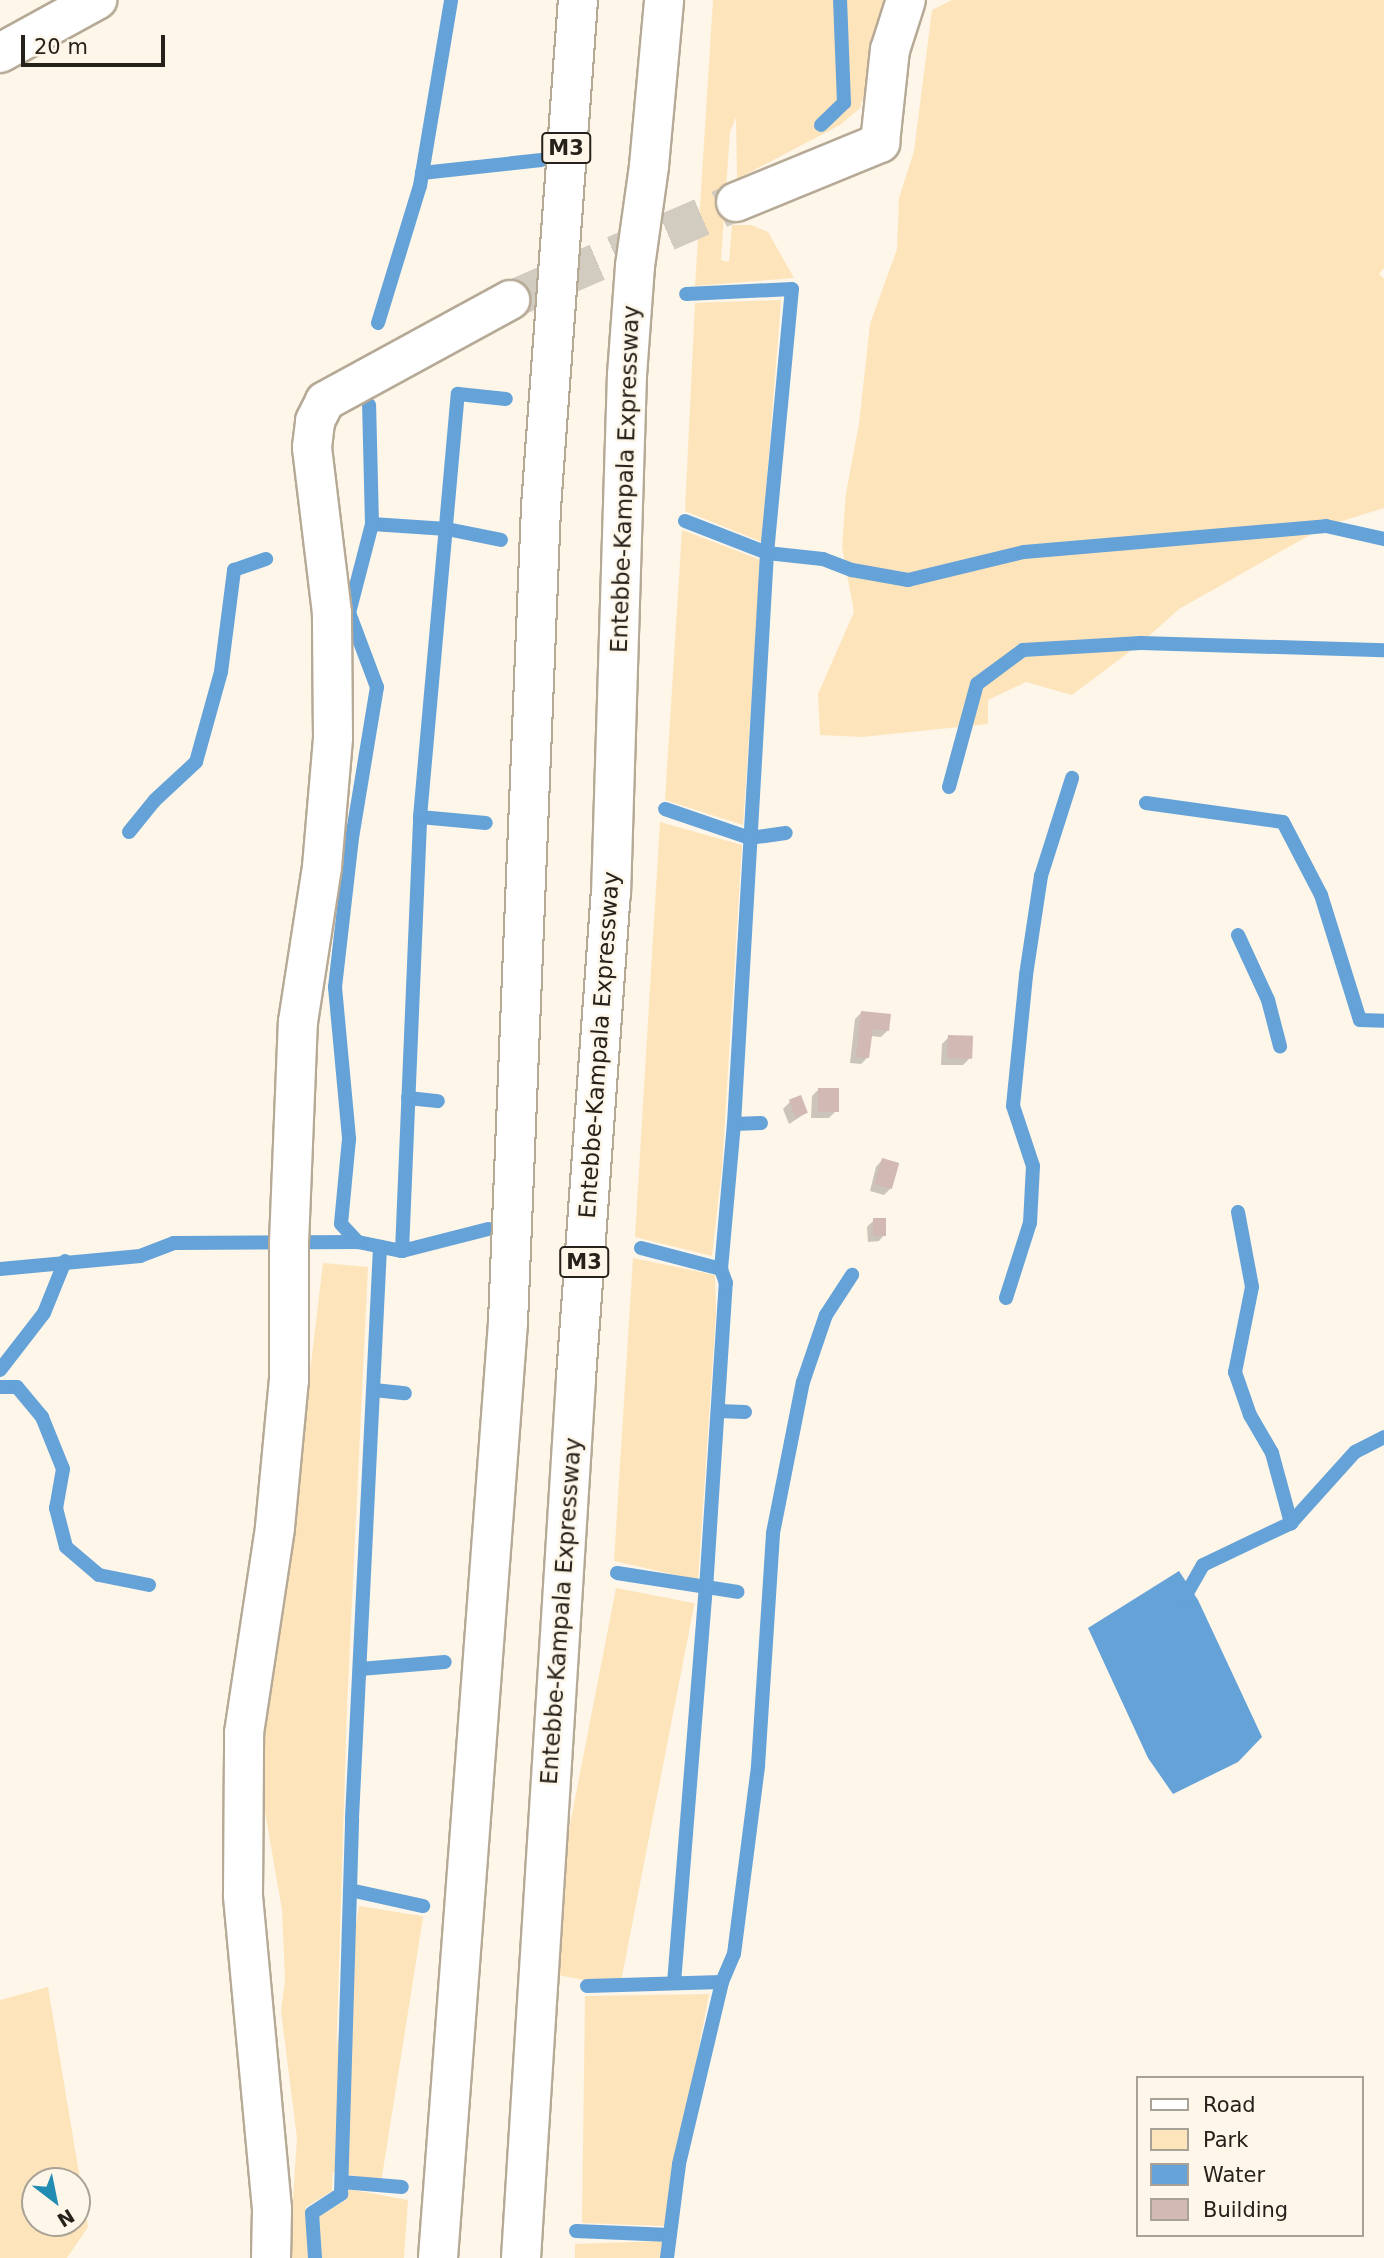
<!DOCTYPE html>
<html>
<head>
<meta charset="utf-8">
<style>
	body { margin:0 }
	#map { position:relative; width:1384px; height:2258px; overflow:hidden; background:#fdf6e9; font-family:"DejaVu Sans",sans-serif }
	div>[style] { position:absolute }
	.green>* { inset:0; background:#fee4bb; transform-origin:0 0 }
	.water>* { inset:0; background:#64a2d8 }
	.shadow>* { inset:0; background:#0003 }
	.stream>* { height:14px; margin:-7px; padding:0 7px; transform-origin:7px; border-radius:7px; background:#64a2d8 }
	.building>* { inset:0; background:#d2b9b3; transform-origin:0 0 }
	.minor-tunnel>* { height:38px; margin-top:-19px; transform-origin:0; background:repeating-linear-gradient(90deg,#d2cbc0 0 38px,transparent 0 57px) }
	.roads { filter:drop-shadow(2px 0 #b6aa96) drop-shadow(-2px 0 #b6aa96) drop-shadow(0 2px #b6aa96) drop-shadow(0 -2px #b6aa96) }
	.minor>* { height:38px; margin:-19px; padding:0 19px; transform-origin:19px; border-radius:19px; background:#fff }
	.highway>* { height:38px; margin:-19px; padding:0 19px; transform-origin:19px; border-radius:19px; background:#fff }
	span { translate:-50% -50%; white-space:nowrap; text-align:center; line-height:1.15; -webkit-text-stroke:5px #fdf6e9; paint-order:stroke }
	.shield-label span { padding:2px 5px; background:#fdf6e9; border:2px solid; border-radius:5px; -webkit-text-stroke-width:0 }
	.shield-label { font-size:21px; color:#26211a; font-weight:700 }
	.street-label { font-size:23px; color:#26211a }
	.legend { position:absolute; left:1136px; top:2076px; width:228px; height:161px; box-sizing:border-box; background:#fdf6e9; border:2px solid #a7a196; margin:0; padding:9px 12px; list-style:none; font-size:21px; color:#26211a }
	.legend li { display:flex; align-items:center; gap:14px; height:35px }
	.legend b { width:35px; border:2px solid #a7a196 }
	.north { position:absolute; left:21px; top:2167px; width:70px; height:70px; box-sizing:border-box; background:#fdf6e9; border:2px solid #a7a196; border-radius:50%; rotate:148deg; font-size:19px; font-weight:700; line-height:28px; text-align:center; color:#26211a }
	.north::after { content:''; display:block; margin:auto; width:24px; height:32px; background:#228cb3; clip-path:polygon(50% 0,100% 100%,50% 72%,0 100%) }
	.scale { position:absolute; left:21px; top:35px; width:144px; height:32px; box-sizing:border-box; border:4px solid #26211a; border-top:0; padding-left:9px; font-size:21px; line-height:24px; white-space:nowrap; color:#26211a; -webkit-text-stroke:5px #fdf6e9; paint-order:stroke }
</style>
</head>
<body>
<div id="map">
	<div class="green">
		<i style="clip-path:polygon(713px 0,891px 0,860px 108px,840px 125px,737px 179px,736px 117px,730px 132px,721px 260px,729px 262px,732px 225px,751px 225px,768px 232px,794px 278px,695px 286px)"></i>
		<i style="clip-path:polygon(952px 0,1384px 0,1384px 268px,1379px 274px,1384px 279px,1384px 508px,1326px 526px,1179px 609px,1141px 643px,1072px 695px,1026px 682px,988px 700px,988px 724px,862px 737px,820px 735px,818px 694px,854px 612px,842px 547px,846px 493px,859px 424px,870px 324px,897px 249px,899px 198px,914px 151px,932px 10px)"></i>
		<i style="clip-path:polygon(781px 300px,762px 542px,685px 511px,695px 303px)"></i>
		<i style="clip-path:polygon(682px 530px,761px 560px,743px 825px,665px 800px)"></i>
		<i style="clip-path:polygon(660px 822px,742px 845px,722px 1167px,712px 1256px,635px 1237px)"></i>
		<i style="clip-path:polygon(633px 1258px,715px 1275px,716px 1313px,698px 1580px,614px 1561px)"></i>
		<i style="clip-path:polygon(323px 1263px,368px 1267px,347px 1706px,332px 2191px,306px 2207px,308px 2258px,289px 2258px,297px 2138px,281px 2011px,285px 1980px,282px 1910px,262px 1794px,259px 1678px,287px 1564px)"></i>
		<i style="left:616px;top:1588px;width:80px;height:391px;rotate:11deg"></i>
		<i style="left:359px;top:1906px;width:65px;height:267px;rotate:9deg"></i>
		<i style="clip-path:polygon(evenodd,48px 1987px,88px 2227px,67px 2258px,0 2258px,0 2000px,48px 1987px,35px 2181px,77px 2181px,77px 2223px,35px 2223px,35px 2181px)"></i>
		<i style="clip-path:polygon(709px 1994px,665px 2226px,582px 2223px,585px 1996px)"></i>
		<i style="clip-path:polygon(348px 2189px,408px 2200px,404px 2258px,321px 2258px,318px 2217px,346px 2200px)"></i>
		<i style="clip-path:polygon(664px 2241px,661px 2258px,575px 2258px,575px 2244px)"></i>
	</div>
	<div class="water">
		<i style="clip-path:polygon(1179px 1571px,1198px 1600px,1262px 1737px,1238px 1762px,1173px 1794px,1148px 1758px,1088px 1628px)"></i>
	</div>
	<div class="shadow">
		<i style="clip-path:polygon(862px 1012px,888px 1030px,881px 1037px,870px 1036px,868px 1057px,861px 1064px,850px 1063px,855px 1019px)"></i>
		<i style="clip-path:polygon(949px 1037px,970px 1058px,963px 1065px,941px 1065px,942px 1044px)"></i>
		<i style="clip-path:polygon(819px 1089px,836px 1111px,829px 1118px,811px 1118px,812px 1096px)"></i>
		<i style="clip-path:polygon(790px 1102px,806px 1113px,789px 1124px,783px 1109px)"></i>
		<i style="clip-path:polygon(882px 1160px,891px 1188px,884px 1195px,870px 1191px,876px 1167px)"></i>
		<i style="clip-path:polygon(874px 1220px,885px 1234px,879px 1241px,868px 1242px,867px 1227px)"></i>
	</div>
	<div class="stream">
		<i style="left:821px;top:125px;width:32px;rotate:-44deg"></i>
		<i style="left:844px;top:103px;width:103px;rotate:-92.2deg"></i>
		<i style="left:422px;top:173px;width:120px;rotate:-6.2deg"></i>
		<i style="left:378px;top:323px;width:143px;rotate:-73deg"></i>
		<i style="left:420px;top:186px;width:189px;rotate:-80.5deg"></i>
		<i style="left:685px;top:521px;width:88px;rotate:21.3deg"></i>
		<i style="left:767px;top:553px;width:56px;rotate:6.1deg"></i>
		<i style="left:823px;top:559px;width:31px;rotate:21deg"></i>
		<i style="left:852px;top:570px;width:57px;rotate:10.1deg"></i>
		<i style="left:908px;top:580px;width:119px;rotate:-13.6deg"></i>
		<i style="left:1024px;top:552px;width:303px;rotate:-4.9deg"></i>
		<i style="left:1326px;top:526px;width:59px;rotate:12.6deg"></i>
		<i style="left:372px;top:524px;width:75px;rotate:3.8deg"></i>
		<i style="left:447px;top:529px;width:55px;rotate:11.5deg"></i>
		<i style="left:345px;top:602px;width:91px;rotate:69.4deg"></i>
		<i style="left:377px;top:687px;width:153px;rotate:99.4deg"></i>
		<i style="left:352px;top:838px;width:150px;rotate:96.5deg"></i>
		<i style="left:335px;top:987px;width:153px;rotate:84.7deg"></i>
		<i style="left:349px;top:1139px;width:85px;rotate:95.4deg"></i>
		<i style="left:341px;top:1224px;width:25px;rotate:47deg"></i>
		<i style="left:358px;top:1242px;width:45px;rotate:11.6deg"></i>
		<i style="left:402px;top:1251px;width:89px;rotate:-14.3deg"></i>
		<i style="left:349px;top:613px;width:92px;rotate:-75.5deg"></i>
		<i style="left:372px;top:524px;width:119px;rotate:-91.4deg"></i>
		<i style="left:949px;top:787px;width:107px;rotate:-74.8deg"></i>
		<i style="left:977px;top:684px;width:57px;rotate:-36.5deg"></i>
		<i style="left:1023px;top:650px;width:118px;rotate:-3.4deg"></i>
		<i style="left:1141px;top:643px;width:243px;rotate:1.7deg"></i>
		<i style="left:1146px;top:803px;width:138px;rotate:7.9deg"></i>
		<i style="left:1283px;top:822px;width:82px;rotate:62.5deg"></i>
		<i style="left:1321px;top:895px;width:131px;rotate:72.7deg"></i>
		<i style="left:1360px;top:1020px;width:24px;rotate:2deg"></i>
		<i style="left:665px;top:809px;width:90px;rotate:18.8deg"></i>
		<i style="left:750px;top:838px;width:36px;rotate:-8deg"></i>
		<i style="left:420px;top:817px;width:66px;rotate:5.2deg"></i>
		<i style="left:129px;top:832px;width:41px;rotate:-50.9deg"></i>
		<i style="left:155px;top:800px;width:56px;rotate:-42.8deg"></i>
		<i style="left:196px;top:762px;width:93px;rotate:-74.5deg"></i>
		<i style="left:221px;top:672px;width:103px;rotate:-82.7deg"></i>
		<i style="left:234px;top:570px;width:34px;rotate:-19deg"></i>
		<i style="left:1238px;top:935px;width:72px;rotate:65.2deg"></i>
		<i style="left:1268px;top:1000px;width:48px;rotate:75.4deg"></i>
		<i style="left:408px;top:1098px;width:30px;rotate:6deg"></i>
		<i style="left:734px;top:1124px;width:27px;rotate:-2deg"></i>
		<i style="left:1238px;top:1212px;width:76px;rotate:79.4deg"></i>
		<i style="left:1252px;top:1287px;width:87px;rotate:101.3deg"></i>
		<i style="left:1235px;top:1372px;width:46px;rotate:70.8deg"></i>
		<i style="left:1250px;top:1415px;width:44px;rotate:59.9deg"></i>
		<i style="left:1272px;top:1453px;width:73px;rotate:74.8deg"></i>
		<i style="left:641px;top:1248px;width:83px;rotate:14.7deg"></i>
		<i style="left:402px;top:1251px;width:434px;rotate:-87.6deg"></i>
		<i style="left:420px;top:817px;width:425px;rotate:-84.9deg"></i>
		<i style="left:458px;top:394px;width:48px;rotate:5.9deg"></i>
		<i style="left:0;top:1269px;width:141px;rotate:-5.3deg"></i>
		<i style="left:140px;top:1256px;width:36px;rotate:-21deg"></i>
		<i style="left:174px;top:1243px;width:184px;rotate:-0.3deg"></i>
		<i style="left:1006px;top:1298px;width:79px;rotate:-72.3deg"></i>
		<i style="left:1030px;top:1223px;width:57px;rotate:-87deg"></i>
		<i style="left:1033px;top:1166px;width:63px;rotate:-108.4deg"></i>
		<i style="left:1013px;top:1106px;width:132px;rotate:-84.3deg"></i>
		<i style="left:1026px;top:975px;width:100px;rotate:-81.4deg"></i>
		<i style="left:1041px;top:876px;width:103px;rotate:-72.4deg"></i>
		<i style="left:0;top:1370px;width:72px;rotate:-52.3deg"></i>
		<i style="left:44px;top:1313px;width:56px;rotate:-68deg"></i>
		<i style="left:0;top:1387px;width:17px"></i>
		<i style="left:17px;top:1387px;width:39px;rotate:50deg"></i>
		<i style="left:42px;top:1417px;width:56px;rotate:68deg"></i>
		<i style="left:63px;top:1469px;width:40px;rotate:100deg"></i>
		<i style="left:56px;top:1508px;width:40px;rotate:75.6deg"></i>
		<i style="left:66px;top:1547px;width:43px;rotate:40.3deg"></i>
		<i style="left:99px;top:1575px;width:51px;rotate:11.3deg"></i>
		<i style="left:374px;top:1390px;width:31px;rotate:6deg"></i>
		<i style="left:718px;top:1411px;width:27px;rotate:2deg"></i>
		<i style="left:617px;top:1573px;width:122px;rotate:8.9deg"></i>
		<i style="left:1183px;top:1600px;width:40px;rotate:-60.3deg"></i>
		<i style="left:1203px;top:1565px;width:98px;rotate:-25.5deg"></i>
		<i style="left:1291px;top:1523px;width:96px;rotate:-48deg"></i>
		<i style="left:1355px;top:1452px;width:33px;rotate:-27deg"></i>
		<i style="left:360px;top:1669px;width:85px;rotate:-4.7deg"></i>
		<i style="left:350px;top:1890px;width:75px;rotate:12.4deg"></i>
		<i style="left:674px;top:1983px;width:395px;rotate:-85.4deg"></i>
		<i style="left:706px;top:1589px;width:307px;rotate:-86.3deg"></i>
		<i style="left:726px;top:1283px;width:15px;rotate:-110deg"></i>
		<i style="left:721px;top:1269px;width:146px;rotate:-84.9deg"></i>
		<i style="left:734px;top:1124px;width:572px;rotate:-86.69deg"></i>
		<i style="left:767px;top:553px;width:265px;rotate:-84.6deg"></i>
		<i style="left:792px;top:289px;width:106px;rotate:177.3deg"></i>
		<i style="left:587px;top:1986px;width:135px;rotate:-1.7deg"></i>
		<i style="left:342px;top:2182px;width:60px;rotate:4.8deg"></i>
		<i style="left:576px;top:2231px;width:94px;rotate:2.4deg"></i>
		<i style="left:315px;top:2258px;width:45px;rotate:-93.8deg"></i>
		<i style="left:312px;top:2213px;width:35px;rotate:-33deg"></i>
		<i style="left:341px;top:2194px;width:376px;rotate:-88.3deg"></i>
		<i style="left:352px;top:1818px;width:572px;rotate:-87.19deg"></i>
		<i style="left:667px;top:2258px;width:95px;rotate:-82.7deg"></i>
		<i style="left:679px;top:2164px;width:187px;rotate:-76.7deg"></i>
		<i style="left:722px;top:1982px;width:30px;rotate:-67deg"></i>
		<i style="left:734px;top:1954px;width:190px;rotate:-82.7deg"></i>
		<i style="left:758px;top:1766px;width:233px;rotate:-86.3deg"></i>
		<i style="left:773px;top:1533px;width:154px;rotate:-78.8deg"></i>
		<i style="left:803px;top:1382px;width:71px;rotate:-71.1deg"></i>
		<i style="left:826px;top:1315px;width:48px;rotate:-57deg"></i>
	</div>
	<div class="building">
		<i style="clip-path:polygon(861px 1011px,891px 1014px,889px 1031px,873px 1029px,869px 1058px,856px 1057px)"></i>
		<i style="left:948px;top:1035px;width:25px;height:23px;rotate:2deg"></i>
		<i style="left:818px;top:1088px;width:21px;height:24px"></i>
		<i style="left:801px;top:1095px;width:19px;height:13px;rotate:69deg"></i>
		<i style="left:882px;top:1158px;width:18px;height:27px;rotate:16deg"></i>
		<i style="left:873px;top:1218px;width:13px;height:18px"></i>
	</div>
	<div class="minor-tunnel">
		<i style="left:510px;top:300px;width:246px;rotate:-23.4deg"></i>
	</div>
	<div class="roads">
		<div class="minor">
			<i style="left:0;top:53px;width:111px;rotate:-28.7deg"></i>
			<i style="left:736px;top:202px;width:156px;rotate:-22.3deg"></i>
			<i style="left:880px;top:143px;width:94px;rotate:-83.9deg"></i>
			<i style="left:890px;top:50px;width:52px;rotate:-72.3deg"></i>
			<i style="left:271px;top:2258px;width:49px;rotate:-88.8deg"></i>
			<i style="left:272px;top:2209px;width:315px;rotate:-95.3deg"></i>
			<i style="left:243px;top:1895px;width:162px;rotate:-89.6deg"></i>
			<i style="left:244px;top:1733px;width:208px;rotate:-81.4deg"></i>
			<i style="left:275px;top:1527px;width:148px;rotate:-84.6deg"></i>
			<i style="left:289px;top:1380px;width:137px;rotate:-90deg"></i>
			<i style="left:289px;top:1243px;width:221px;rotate:-87.7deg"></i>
			<i style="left:298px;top:1022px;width:157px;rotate:-81.2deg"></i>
			<i style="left:322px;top:867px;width:129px;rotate:-85.1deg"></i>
			<i style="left:333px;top:738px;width:125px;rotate:-90.5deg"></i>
			<i style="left:332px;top:613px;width:167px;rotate:-96.9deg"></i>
			<i style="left:312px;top:447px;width:26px;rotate:-83deg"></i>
			<i style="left:315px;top:421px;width:22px;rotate:-63deg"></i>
			<i style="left:325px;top:401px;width:211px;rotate:-28.6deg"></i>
		</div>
		<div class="highway">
			<i style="left:438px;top:2258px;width:939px;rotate:-85.72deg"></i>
			<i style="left:508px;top:1322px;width:816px;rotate:-87.68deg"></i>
			<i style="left:541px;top:507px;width:508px;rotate:-85.83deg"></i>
			<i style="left:521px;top:2258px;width:882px;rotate:-86.42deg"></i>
			<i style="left:576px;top:1378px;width:484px;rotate:-85.9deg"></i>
			<i style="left:611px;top:895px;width:520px;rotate:-88.24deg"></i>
			<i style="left:627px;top:375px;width:109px;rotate:-85.8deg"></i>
			<i style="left:635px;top:266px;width:101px;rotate:-82deg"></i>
			<i style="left:649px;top:166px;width:167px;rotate:-84.8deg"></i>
		</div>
	</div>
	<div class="shield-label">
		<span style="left:566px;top:148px">M3</span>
		<span style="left:584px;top:1262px">M3</span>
	</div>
	<div class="street-label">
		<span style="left:625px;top:479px;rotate:-88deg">Entebbe-Kampala Expressway</span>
		<span style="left:599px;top:1045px;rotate:-86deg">Entebbe-Kampala Expressway</span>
		<span style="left:561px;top:1611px;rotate:-86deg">Entebbe-Kampala Expressway</span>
	</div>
	<ul class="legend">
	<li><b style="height:9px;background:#fff"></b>Road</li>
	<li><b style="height:19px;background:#fee4bb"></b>Park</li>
	<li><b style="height:19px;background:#64a2d8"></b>Water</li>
	<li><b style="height:19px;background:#d2b9b3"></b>Building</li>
	</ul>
	<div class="north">N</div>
	<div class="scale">20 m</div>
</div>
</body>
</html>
